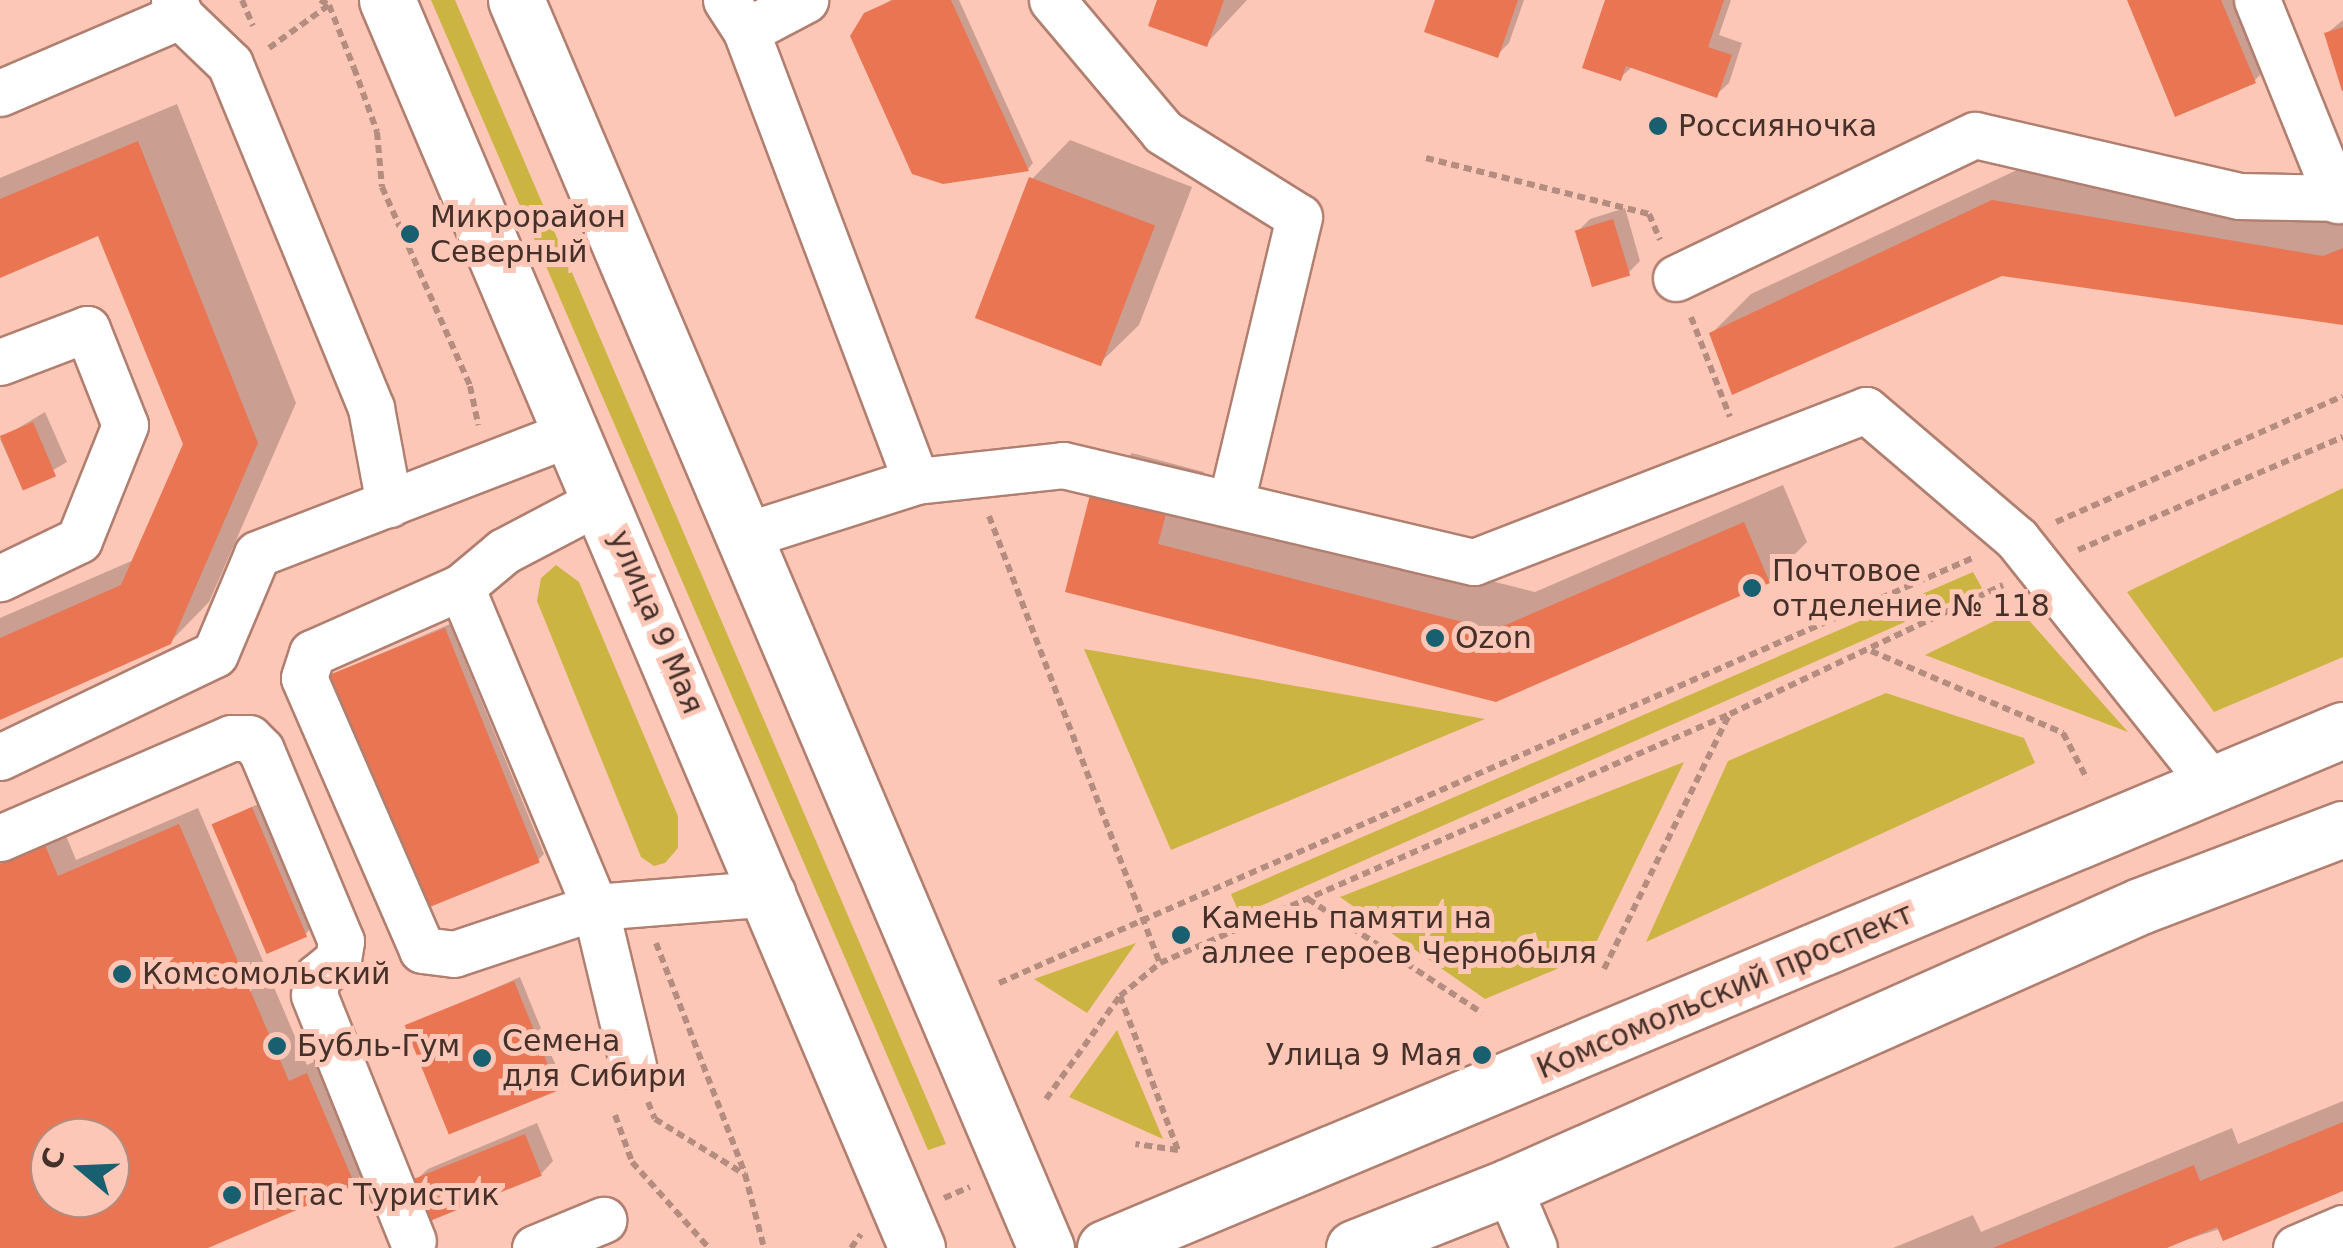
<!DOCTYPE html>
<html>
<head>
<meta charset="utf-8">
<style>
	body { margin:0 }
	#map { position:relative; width:2343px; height:1248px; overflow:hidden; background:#fdc7b7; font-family:"DejaVu Sans",sans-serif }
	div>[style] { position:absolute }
	.green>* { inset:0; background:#cbb441 }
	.shadow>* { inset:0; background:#0003 }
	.building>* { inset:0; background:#e97552; transform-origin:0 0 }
	.path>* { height:6px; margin-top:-3px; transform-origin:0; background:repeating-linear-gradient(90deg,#b58c80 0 8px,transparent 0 13px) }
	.roads { filter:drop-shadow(2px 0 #b07f70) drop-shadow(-2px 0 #b07f70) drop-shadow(0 2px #b07f70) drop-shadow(0 -2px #b07f70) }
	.minor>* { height:45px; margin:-22.5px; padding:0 22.5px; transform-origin:22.5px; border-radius:22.5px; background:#fff }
	.major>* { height:55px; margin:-27.5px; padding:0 27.5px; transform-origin:27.5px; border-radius:27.5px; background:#fff }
	.dots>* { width:28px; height:28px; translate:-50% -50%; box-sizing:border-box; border:5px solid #fdc7b7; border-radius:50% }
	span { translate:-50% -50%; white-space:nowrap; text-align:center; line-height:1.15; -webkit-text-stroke:10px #fdc7b7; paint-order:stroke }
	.poi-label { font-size:30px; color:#45302a }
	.left { translate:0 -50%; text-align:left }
	.right { translate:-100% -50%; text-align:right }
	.street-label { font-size:30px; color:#45302a }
	.north { position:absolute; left:30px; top:1118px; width:100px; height:100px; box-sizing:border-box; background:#fdc7b7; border:2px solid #b38b7f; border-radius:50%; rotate:289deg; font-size:28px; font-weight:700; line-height:40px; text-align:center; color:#45302a }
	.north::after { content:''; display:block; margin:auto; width:35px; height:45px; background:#185f70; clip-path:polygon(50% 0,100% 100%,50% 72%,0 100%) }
</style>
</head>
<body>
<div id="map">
	<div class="green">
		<i style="clip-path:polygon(431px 0,455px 0,946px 1144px,928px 1150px)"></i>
		<i style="clip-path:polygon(2343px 488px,2343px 657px,2214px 712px,2127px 592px)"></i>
		<i style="clip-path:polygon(556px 565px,579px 582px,678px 816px,678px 848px,665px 863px,654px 866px,641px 857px,537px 601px,541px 578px)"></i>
		<i style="clip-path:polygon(1973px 572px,1982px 588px,1240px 915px,1231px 894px)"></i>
		<i style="clip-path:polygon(2019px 609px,2128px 732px,1925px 655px)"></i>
		<i style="clip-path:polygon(1084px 649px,1485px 719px,1171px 850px)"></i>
		<i style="clip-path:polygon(1886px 693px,2024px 738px,2035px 763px,1646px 942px,1728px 761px)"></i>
		<i style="clip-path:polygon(1684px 762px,1590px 955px,1485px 999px,1340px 897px)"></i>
		<i style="clip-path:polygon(1136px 943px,1087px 1013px,1034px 979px)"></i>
		<i style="clip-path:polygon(1117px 1030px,1163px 1139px,1069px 1097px)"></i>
	</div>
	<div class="shadow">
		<i style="clip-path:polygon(891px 0,959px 0,1033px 163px,1028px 169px,866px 15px)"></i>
		<i style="clip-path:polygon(1159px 0,1247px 0,1206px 44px)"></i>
		<i style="clip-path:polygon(1438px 0,1524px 0,1509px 43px,1497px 55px)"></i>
		<i style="clip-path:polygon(1608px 0,1731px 0,1719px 35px,1742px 43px,1729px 83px,1716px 95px,1633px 66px,1620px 78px)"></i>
		<i style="clip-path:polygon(2129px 0,2265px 0,2286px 49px,2254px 81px)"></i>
		<i style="clip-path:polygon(2343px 20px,2343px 85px,2326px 34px)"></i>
		<i style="clip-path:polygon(177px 104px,296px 403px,209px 602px,170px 642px,0 717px,0 618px,136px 559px,186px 444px,100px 232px,0 276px,0 178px)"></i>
		<i style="clip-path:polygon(1070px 140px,1192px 187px,1139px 325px,1100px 363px,1032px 179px)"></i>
		<i style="clip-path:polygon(2032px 163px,2343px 215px,2343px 322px,2002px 274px,1712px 333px,1751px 294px)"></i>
		<i style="clip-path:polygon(1625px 208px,1640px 261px,1628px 273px,1578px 231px,1590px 219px)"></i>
		<i style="clip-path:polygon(45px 412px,67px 462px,22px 488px,0 439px)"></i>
		<i style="clip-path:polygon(1132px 453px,1204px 472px,1195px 506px,1535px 592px,1783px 485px,1807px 542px,1768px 581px,1495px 699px,1068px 590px,1093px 492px)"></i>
		<i style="clip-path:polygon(450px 624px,544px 854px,538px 860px,329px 676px)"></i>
		<i style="clip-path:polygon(258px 804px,310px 929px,305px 935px,214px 825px)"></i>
		<i style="clip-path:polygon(evenodd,198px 808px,307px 1065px,326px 1056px,372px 1165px,353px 1183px,202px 1248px,0 1248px,0 855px,63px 828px,76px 860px,198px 808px,50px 1138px,110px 1138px,110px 1198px,50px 1198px,50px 1138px)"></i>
		<i style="clip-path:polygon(520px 977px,563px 1083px,557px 1088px,408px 1026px)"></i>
		<i style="clip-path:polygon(2343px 1101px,2343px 1189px,2161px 1248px,1893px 1248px,1973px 1215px,1981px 1232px,2232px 1128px,2238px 1144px)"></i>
		<i style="clip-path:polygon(537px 1123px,553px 1161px,541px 1174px,415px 1181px,428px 1169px)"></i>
	</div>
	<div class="building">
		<i style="clip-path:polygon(893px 0,951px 0,1029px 171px,943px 184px,912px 174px,850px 36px,864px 13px)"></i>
		<i style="clip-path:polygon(1157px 0,1224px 0,1207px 47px,1148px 26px)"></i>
		<i style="clip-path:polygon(1435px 0,1518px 0,1498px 58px,1424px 32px)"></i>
		<i style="clip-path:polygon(1605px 0,1724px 0,1708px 47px,1732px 55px,1717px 98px,1626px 66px,1621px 81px,1582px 68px)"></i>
		<i style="clip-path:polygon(2127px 0,2221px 0,2256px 83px,2175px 117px)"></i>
		<i style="clip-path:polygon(2343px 27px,2343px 91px,2342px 91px,2324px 33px)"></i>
		<i style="clip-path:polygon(138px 141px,258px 443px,171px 644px,0 720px,0 638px,121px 585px,183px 444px,98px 236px,0 278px,0 199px)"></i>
		<i style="left:1029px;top:177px;width:135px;height:151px;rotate:21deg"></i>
		<i style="clip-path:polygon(1992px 200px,2323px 256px,2343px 248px,2343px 325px,2002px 276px,1732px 395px,1709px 333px)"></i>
		<i style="left:1613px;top:219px;width:59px;height:40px;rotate:73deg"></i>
		<i style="left:33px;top:422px;width:59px;height:36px;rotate:67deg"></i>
		<i style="clip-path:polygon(1091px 491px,1167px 510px,1158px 544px,1494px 630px,1744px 522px,1770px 583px,1496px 702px,1065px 592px)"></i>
		<i style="left:445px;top:628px;width:253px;height:128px;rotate:68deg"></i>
		<i style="left:252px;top:807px;width:141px;height:44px;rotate:67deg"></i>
		<i style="clip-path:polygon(evenodd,179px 824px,289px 1081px,307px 1073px,355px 1185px,208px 1248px,0 1248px,0 864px,45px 845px,58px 876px,179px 824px,50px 1138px,110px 1138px,110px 1198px,50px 1198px,50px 1138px)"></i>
		<i style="left:514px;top:981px;width:118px;height:118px;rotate:68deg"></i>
		<i style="clip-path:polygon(2343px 1122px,2343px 1191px,2223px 1241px,2217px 1227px,2167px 1248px,1993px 1248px,2194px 1165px,2200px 1181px)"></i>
		<i style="left:525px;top:1134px;width:45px;height:122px;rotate:68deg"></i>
	</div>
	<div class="path">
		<i style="left:242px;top:0;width:28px;rotate:67deg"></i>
		<i style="left:320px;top:0;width:10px;rotate:29deg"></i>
		<i style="left:329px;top:5px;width:68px;rotate:68.4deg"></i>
		<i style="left:354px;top:68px;width:68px;rotate:70.2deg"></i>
		<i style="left:377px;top:132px;width:55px;rotate:84.8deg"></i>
		<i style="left:382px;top:187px;width:218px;rotate:66.1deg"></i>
		<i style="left:470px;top:386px;width:40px;rotate:78deg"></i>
		<i style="left:269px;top:48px;width:74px;rotate:-35.6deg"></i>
		<i style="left:1426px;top:158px;width:230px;rotate:14.1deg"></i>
		<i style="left:1649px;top:214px;width:28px;rotate:67deg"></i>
		<i style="left:1691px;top:317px;width:107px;rotate:68.7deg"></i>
		<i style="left:989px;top:516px;width:479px;rotate:69.1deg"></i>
		<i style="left:2056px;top:522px;width:313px;rotate:-23.7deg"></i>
		<i style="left:2078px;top:550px;width:288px;rotate:-23.1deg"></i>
		<i style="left:1871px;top:651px;width:209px;rotate:23.1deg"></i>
		<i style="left:2063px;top:733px;width:52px;rotate:62.4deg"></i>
		<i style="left:1308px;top:899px;width:208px;rotate:33.2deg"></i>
		<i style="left:656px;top:943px;width:248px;rotate:68.9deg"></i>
		<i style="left:745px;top:1174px;width:76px;rotate:75.6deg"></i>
		<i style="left:1604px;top:969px;width:283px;rotate:-63.8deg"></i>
		<i style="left:999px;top:983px;width:1065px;rotate:-23.58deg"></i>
		<i style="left:1120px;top:996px;width:165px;rotate:69.4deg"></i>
		<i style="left:1178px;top:1150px;width:43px;rotate:-172.1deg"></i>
		<i style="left:1046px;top:1099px;width:127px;rotate:-54.3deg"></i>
		<i style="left:1120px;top:996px;width:52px;rotate:-39.5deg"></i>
		<i style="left:1160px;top:963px;width:622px;rotate:-23.6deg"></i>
		<i style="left:1730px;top:714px;width:302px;rotate:-25.3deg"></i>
		<i style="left:648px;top:1102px;width:18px;rotate:68deg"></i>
		<i style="left:655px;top:1119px;width:105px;rotate:31.7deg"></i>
		<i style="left:615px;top:1115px;width:50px;rotate:70.1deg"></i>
		<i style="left:632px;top:1162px;width:115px;rotate:48.2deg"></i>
		<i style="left:944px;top:1198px;width:28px;rotate:-23deg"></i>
		<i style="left:851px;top:1248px;width:17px;rotate:-54deg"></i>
	</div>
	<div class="roads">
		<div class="minor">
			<i style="left:174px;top:0;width:17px;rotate:69deg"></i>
			<i style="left:180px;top:16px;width:69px;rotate:43.8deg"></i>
			<i style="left:230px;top:64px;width:372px;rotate:67.7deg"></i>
			<i style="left:371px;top:408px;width:98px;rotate:79.4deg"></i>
			<i style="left:726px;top:0;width:37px;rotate:57deg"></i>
			<i style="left:746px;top:31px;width:67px;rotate:-27.7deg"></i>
			<i style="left:1052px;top:0;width:172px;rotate:49.9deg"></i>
			<i style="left:1163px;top:132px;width:160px;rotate:32deg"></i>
			<i style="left:1299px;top:217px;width:294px;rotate:103.4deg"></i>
			<i style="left:2257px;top:0;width:216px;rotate:68deg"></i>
			<i style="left:746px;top:31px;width:481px;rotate:69.3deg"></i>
			<i style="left:0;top:93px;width:196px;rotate:-23.2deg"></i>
			<i style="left:1676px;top:278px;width:331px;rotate:-25.6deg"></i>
			<i style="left:1975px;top:135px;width:271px;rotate:13deg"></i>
			<i style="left:2239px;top:196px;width:104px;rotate:1.1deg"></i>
			<i style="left:0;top:362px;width:93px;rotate:-20.8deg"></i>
			<i style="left:87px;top:329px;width:103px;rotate:68.4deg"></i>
			<i style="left:125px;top:425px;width:124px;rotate:111.8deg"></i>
			<i style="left:79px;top:540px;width:88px;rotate:154.3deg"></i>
			<i style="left:603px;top:499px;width:112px;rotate:152.3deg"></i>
			<i style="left:504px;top:551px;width:56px;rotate:140.1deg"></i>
			<i style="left:461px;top:587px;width:163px;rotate:156.1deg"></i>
			<i style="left:312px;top:653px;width:26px;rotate:108deg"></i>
			<i style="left:304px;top:678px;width:296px;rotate:66.5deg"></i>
			<i style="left:422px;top:950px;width:32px;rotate:7deg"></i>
			<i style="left:454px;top:954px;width:149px;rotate:-18.4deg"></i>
			<i style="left:595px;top:907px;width:178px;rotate:-4.5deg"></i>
			<i style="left:744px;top:536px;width:181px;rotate:-17.7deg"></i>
			<i style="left:916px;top:481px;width:148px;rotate:-6.2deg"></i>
			<i style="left:1063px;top:465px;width:422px;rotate:13.3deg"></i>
			<i style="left:1474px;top:562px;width:420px;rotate:-21.2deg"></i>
			<i style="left:1866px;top:410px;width:199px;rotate:40.5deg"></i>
			<i style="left:2017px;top:539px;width:313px;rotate:51.5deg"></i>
			<i style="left:461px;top:587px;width:347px;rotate:67.3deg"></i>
			<i style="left:595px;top:907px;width:163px;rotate:76.5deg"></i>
			<i style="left:0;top:757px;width:238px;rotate:-25.6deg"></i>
			<i style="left:215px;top:654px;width:108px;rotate:-67.2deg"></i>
			<i style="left:257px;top:554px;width:341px;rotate:-21.1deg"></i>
			<i style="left:0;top:838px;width:252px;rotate:-23.4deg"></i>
			<i style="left:231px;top:738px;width:18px"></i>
			<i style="left:249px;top:738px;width:17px;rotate:45deg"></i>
			<i style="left:261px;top:750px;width:207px;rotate:67.3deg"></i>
			<i style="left:341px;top:941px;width:19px;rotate:99deg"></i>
			<i style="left:338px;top:960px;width:27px;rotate:141deg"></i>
			<i style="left:317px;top:977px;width:18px;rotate:99deg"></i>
			<i style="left:314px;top:995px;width:265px;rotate:68.1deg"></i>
			<i style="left:1508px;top:1187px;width:66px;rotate:66.9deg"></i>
			<i style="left:535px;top:1248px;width:74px;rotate:-22.4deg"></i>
			<i style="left:2296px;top:1248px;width:51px;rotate:-23.1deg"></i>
		</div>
		<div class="major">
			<i style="left:387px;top:0;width:1356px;rotate:66.99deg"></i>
			<i style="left:516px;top:0;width:1356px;rotate:66.99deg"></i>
			<i style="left:1105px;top:1248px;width:1342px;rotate:-22.71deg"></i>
			<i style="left:1354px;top:1248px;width:166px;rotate:-21.6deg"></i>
			<i style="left:1508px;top:1187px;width:692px;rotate:-23.97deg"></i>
			<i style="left:2140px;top:906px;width:217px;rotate:-20.8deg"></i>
		</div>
	</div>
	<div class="dots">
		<i style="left:1658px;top:126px;background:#185f70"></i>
		<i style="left:410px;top:234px;background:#185f70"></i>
		<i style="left:1752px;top:588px;background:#185f70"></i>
		<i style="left:1435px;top:638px;background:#185f70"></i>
		<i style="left:1181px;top:935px;background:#185f70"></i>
		<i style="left:122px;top:974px;background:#185f70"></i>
		<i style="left:277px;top:1046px;background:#185f70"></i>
		<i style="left:1482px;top:1055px;background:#185f70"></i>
		<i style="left:482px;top:1058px;background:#185f70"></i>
		<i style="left:232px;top:1195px;background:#185f70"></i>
	</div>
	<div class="poi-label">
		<span class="left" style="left:1678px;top:126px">Россияночка</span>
		<span class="left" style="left:430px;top:234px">Микрорайон<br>Северный</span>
		<span class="left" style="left:1772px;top:588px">Почтовое<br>отделение № 118</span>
		<span class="left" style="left:1455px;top:638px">Ozon</span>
		<span class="left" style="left:1201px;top:935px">Камень памяти на<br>аллее героев Чернобыля</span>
		<span class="left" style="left:142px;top:974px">Комсомольский</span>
		<span class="left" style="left:502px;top:1058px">Семена<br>для Сибири</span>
		<span class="left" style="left:297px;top:1046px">Бубль-Гум</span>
		<span class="right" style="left:1462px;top:1055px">Улица 9 Мая</span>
		<span class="left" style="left:252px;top:1195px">Пегас Туристик</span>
	</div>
	<div class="street-label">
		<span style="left:656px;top:622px;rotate:67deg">улица 9 Мая</span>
		<span style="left:1725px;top:991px;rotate:-23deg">Комсомольский проспект</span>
	</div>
	<div class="north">С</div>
</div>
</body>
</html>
